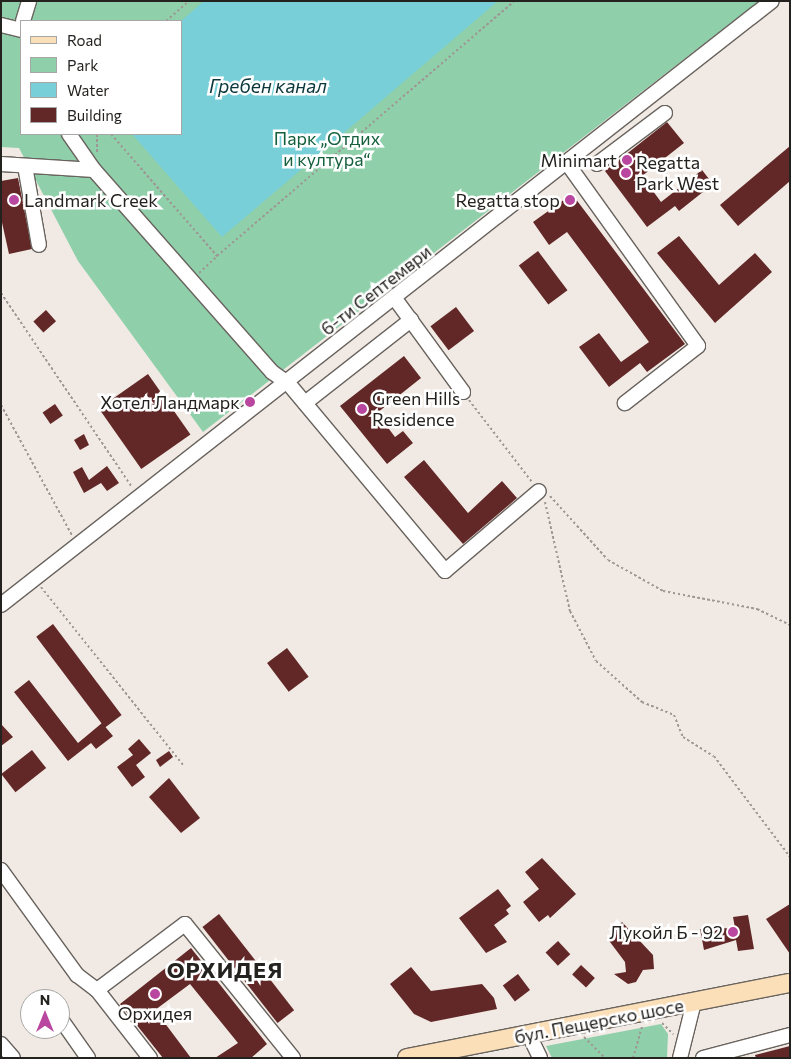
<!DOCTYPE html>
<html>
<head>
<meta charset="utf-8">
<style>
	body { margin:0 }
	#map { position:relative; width:791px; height:1059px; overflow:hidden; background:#f1eae4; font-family:Commissioner,sans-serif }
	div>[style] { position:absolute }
	.green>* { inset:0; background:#8fcfaa }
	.water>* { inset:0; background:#78cfd8 }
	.building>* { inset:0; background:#622827; transform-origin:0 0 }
	.path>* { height:2px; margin-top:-1px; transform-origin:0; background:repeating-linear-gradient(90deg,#9d9893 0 2.5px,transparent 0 5px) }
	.roads { filter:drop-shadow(1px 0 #69635e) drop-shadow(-1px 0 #69635e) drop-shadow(0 1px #69635e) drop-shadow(0 -1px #69635e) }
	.minor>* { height:14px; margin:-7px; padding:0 7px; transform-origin:7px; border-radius:7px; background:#fff }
	.major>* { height:18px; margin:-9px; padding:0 9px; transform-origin:9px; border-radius:9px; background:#fbdfb9 }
	.dots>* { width:14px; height:14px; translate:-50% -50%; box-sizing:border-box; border:2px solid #fff; border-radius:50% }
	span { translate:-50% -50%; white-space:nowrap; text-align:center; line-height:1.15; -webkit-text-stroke:5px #fff; paint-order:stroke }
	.park-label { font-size:18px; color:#14603d }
	.poi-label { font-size:18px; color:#24221f }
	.right { translate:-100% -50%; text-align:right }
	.left { translate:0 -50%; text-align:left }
	.street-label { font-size:18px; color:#24221f }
	.water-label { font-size:19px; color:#0b363a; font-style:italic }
	.district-label { font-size:22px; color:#24221f; font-weight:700; letter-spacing:1px }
	.frame { position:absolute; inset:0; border:2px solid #24221f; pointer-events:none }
	.legend { position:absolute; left:20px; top:20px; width:162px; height:115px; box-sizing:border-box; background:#fff; border:1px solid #a7a7a5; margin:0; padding:6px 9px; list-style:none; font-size:15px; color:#24221f }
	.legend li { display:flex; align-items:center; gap:10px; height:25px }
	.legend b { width:25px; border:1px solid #a7a7a5 }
	.north { position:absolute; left:20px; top:989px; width:50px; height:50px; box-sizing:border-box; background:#fff; border:1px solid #a7a7a5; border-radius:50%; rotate:0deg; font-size:14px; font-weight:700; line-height:20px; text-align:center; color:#24221f }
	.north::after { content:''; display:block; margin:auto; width:18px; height:22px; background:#b9469f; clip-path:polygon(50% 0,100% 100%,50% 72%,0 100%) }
</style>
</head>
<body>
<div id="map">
	<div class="green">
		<i style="clip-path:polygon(evenodd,1px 1px,759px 1px,203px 432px,78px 261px,19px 148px,1px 147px,1px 1px,21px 21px,181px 21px,181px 134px,21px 134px,21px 21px)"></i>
		<i style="clip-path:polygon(661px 1024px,668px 1034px,667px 1058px,552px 1058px,546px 1046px)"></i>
	</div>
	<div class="water">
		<i style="clip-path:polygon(204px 1px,498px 1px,222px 237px,132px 134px,181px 134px,181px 21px)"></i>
	</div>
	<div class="building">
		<i style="clip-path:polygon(667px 122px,684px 143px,642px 176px,661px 202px,702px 170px,713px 184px,679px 211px,675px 206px,647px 227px,605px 171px)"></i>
		<i style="clip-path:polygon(790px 146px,790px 181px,738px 226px,720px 205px)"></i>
		<i style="clip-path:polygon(18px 178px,32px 249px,9px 254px,1px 218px,1px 181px)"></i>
		<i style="clip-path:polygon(572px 194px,685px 344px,647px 372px,640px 363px,609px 387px,579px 347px,599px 333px,621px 362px,649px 342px,567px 232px,549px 245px,533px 222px)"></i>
		<i style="clip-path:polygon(679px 236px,719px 285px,755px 253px,772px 272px,715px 323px,657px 253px)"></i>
		<i style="left:538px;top:251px;width:49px;height:24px;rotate:53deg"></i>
		<i style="left:456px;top:307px;width:30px;height:32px;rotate:53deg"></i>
		<i style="left:46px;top:310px;width:15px;height:17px;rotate:48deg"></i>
		<i style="clip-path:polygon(404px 356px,421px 378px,377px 413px,395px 437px,403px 431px,413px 443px,387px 464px,340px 406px)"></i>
		<i style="left:148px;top:374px;width:74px;height:60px;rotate:55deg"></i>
		<i style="left:55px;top:404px;width:14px;height:15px;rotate:56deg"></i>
		<i style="clip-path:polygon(84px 434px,89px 445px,80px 450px,74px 440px)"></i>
		<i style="clip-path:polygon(424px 460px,468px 513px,502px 481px,517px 498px,463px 544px,404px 477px)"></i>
		<i style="clip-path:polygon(107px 466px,119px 483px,107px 491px,101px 483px,84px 493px,73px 472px,82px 467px,89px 480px)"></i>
		<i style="left:53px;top:624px;width:114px;height:21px;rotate:53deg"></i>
		<i style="left:287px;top:648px;width:36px;height:25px;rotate:53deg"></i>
		<i style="clip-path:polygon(29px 680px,78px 743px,102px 723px,113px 736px,96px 749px,91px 743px,68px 761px,14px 692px)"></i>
		<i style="clip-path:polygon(1px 724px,13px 737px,1px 746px)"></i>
		<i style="clip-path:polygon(139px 739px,151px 753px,136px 765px,145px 777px,132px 787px,117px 767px,133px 755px,128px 749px)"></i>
		<i style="left:32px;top:750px;width:23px;height:39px;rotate:52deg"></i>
		<i style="clip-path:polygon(169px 751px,173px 757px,160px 767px,156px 760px)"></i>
		<i style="clip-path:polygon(169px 778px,200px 818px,181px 833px,149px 797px)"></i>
		<i style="clip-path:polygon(542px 858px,576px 894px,550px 918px,548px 915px,539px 922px,523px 902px,539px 889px,525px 872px)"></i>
		<i style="clip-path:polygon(498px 889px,511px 906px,506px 910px,509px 914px,494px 925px,507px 942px,486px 953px,459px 918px)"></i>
		<i style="clip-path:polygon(790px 904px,790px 954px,766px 919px)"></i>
		<i style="left:219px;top:914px;width:122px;height:21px;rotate:52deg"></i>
		<i style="clip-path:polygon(748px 915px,754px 949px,738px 951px,736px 940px,704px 950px,700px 929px,735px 928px,733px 917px)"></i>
		<i style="clip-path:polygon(622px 922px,653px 955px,654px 969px,643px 970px,636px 982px,628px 984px,614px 974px,626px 972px,625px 962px,607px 938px)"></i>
		<i style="left:558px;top:941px;width:18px;height:17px;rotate:47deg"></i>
		<i style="clip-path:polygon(191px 948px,267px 1044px,251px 1058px,215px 1058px,238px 1043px,190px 984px,155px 1010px,191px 1058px,163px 1058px,120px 1004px)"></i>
		<i style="left:581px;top:965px;width:19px;height:13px;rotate:43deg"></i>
		<i style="clip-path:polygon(411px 967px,431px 991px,482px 984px,494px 998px,497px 1009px,431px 1022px,414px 1014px,390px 984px)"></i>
		<i style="left:518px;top:974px;width:20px;height:19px;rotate:53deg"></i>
		<i style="clip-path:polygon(790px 1046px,790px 1058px,756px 1058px,755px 1055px)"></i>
	</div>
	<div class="path">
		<i style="left:166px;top:21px;width:30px;rotate:-41deg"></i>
		<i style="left:97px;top:134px;width:19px;rotate:90deg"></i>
		<i style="left:111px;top:134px;width:162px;rotate:49deg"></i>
		<i style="left:217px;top:256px;width:391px;rotate:-40.6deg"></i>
		<i style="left:199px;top:273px;width:25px;rotate:-43deg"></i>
		<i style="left:1px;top:293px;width:234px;rotate:56deg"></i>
		<i style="left:469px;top:400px;width:103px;rotate:52.5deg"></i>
		<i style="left:1px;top:405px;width:148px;rotate:61.4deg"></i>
		<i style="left:550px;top:496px;width:86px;rotate:47.8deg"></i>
		<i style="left:608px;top:560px;width:63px;rotate:29.4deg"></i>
		<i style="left:663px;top:591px;width:96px;rotate:10.8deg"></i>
		<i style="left:757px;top:609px;width:37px;rotate:26deg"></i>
		<i style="left:545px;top:502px;width:112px;rotate:77.1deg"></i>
		<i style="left:570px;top:611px;width:56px;rotate:62.5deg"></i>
		<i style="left:596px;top:661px;width:62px;rotate:41.7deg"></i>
		<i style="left:642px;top:702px;width:35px;rotate:22deg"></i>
		<i style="left:674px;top:715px;width:24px;rotate:68deg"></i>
		<i style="left:683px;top:737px;width:36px;rotate:32deg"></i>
		<i style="left:714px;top:756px;width:126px;rotate:53deg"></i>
		<i style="left:41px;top:587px;width:228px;rotate:51.4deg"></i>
		<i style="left:662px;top:1023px;width:16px;rotate:45deg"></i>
		<i style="left:584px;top:1037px;width:30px;rotate:45deg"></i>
		<i style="left:633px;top:1058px;width:33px;rotate:-74deg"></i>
	</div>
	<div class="roads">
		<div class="minor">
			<i style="left:23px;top:21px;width:21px;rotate:-73deg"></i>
			<i style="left:1px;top:25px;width:21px;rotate:14deg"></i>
			<i style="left:69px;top:134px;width:44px;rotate:55.2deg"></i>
			<i style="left:94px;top:170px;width:269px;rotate:48.6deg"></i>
			<i style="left:272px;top:372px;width:19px;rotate:35deg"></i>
			<i style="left:288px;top:383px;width:245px;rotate:50.1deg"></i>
			<i style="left:445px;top:571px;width:123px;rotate:-40.4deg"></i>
			<i style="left:567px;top:163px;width:225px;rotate:54.4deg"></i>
			<i style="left:698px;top:346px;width:93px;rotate:142deg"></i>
			<i style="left:1px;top:164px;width:93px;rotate:3.7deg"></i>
			<i style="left:597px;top:164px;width:85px;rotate:-36.9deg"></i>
			<i style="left:25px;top:166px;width:80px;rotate:80deg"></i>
			<i style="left:396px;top:300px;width:114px;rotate:53.9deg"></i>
			<i style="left:305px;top:403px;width:135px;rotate:-38.1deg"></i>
			<i style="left:1px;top:605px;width:979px;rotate:-38.08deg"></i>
			<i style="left:1px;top:870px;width:130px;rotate:54.1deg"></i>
			<i style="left:77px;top:975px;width:25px;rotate:37deg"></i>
			<i style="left:60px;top:1018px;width:49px;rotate:55deg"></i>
			<i style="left:529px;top:1035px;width:25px;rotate:64deg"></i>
			<i style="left:1px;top:1044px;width:18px;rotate:49deg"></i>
			<i style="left:150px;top:1058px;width:86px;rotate:-127.9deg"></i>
			<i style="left:97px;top:990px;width:110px;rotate:-36.9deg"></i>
			<i style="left:185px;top:924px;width:172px;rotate:51.1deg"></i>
			<i style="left:680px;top:1058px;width:58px;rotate:-76deg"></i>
			<i style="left:703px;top:1058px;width:90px;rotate:-14.8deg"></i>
		</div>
		<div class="major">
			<i style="left:407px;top:1058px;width:390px;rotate:-11.1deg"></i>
		</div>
	</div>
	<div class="dots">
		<i style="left:627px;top:160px;background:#b9469f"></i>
		<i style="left:626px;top:173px;background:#b9469f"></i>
		<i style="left:14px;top:200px;background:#b9469f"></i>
		<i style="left:570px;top:200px;background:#b9469f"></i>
		<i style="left:250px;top:402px;background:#b9469f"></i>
		<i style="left:362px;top:409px;background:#b9469f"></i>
		<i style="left:733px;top:932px;background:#b9469f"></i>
		<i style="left:155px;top:994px;background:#b9469f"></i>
	</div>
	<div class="park-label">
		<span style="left:327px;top:149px">Парк „Отдих<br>и култура“</span>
	</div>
	<div class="poi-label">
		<span class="right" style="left:617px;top:160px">Minimart</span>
		<span class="left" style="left:636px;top:173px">Regatta<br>Park West</span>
		<span class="left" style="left:24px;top:200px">Landmark Creek</span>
		<span class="right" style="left:560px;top:200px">Regatta stop</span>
		<span class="left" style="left:372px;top:409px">Green Hills<br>Residence</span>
		<span class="right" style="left:240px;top:402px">Хотел Ландмарк</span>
		<span class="right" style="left:723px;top:932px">Лукойл Б - 92</span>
		<span style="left:155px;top:1013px">Орхидея</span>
	</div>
	<div class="street-label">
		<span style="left:376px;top:290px;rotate:-38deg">6-ти Септември</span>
		<span style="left:599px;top:1021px;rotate:-11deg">бул. Пещерско шосе</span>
	</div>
	<div class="water-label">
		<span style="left:268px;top:86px">Гребен канал</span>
	</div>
	<div class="district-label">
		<span style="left:225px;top:970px">ОРХИДЕЯ</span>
	</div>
	<div class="frame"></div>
	<ul class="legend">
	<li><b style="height:6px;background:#fbdfb9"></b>Road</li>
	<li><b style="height:14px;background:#8fcfaa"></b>Park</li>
	<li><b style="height:14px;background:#78cfd8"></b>Water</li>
	<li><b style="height:14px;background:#622827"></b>Building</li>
	</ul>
	<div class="north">N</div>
</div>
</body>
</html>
